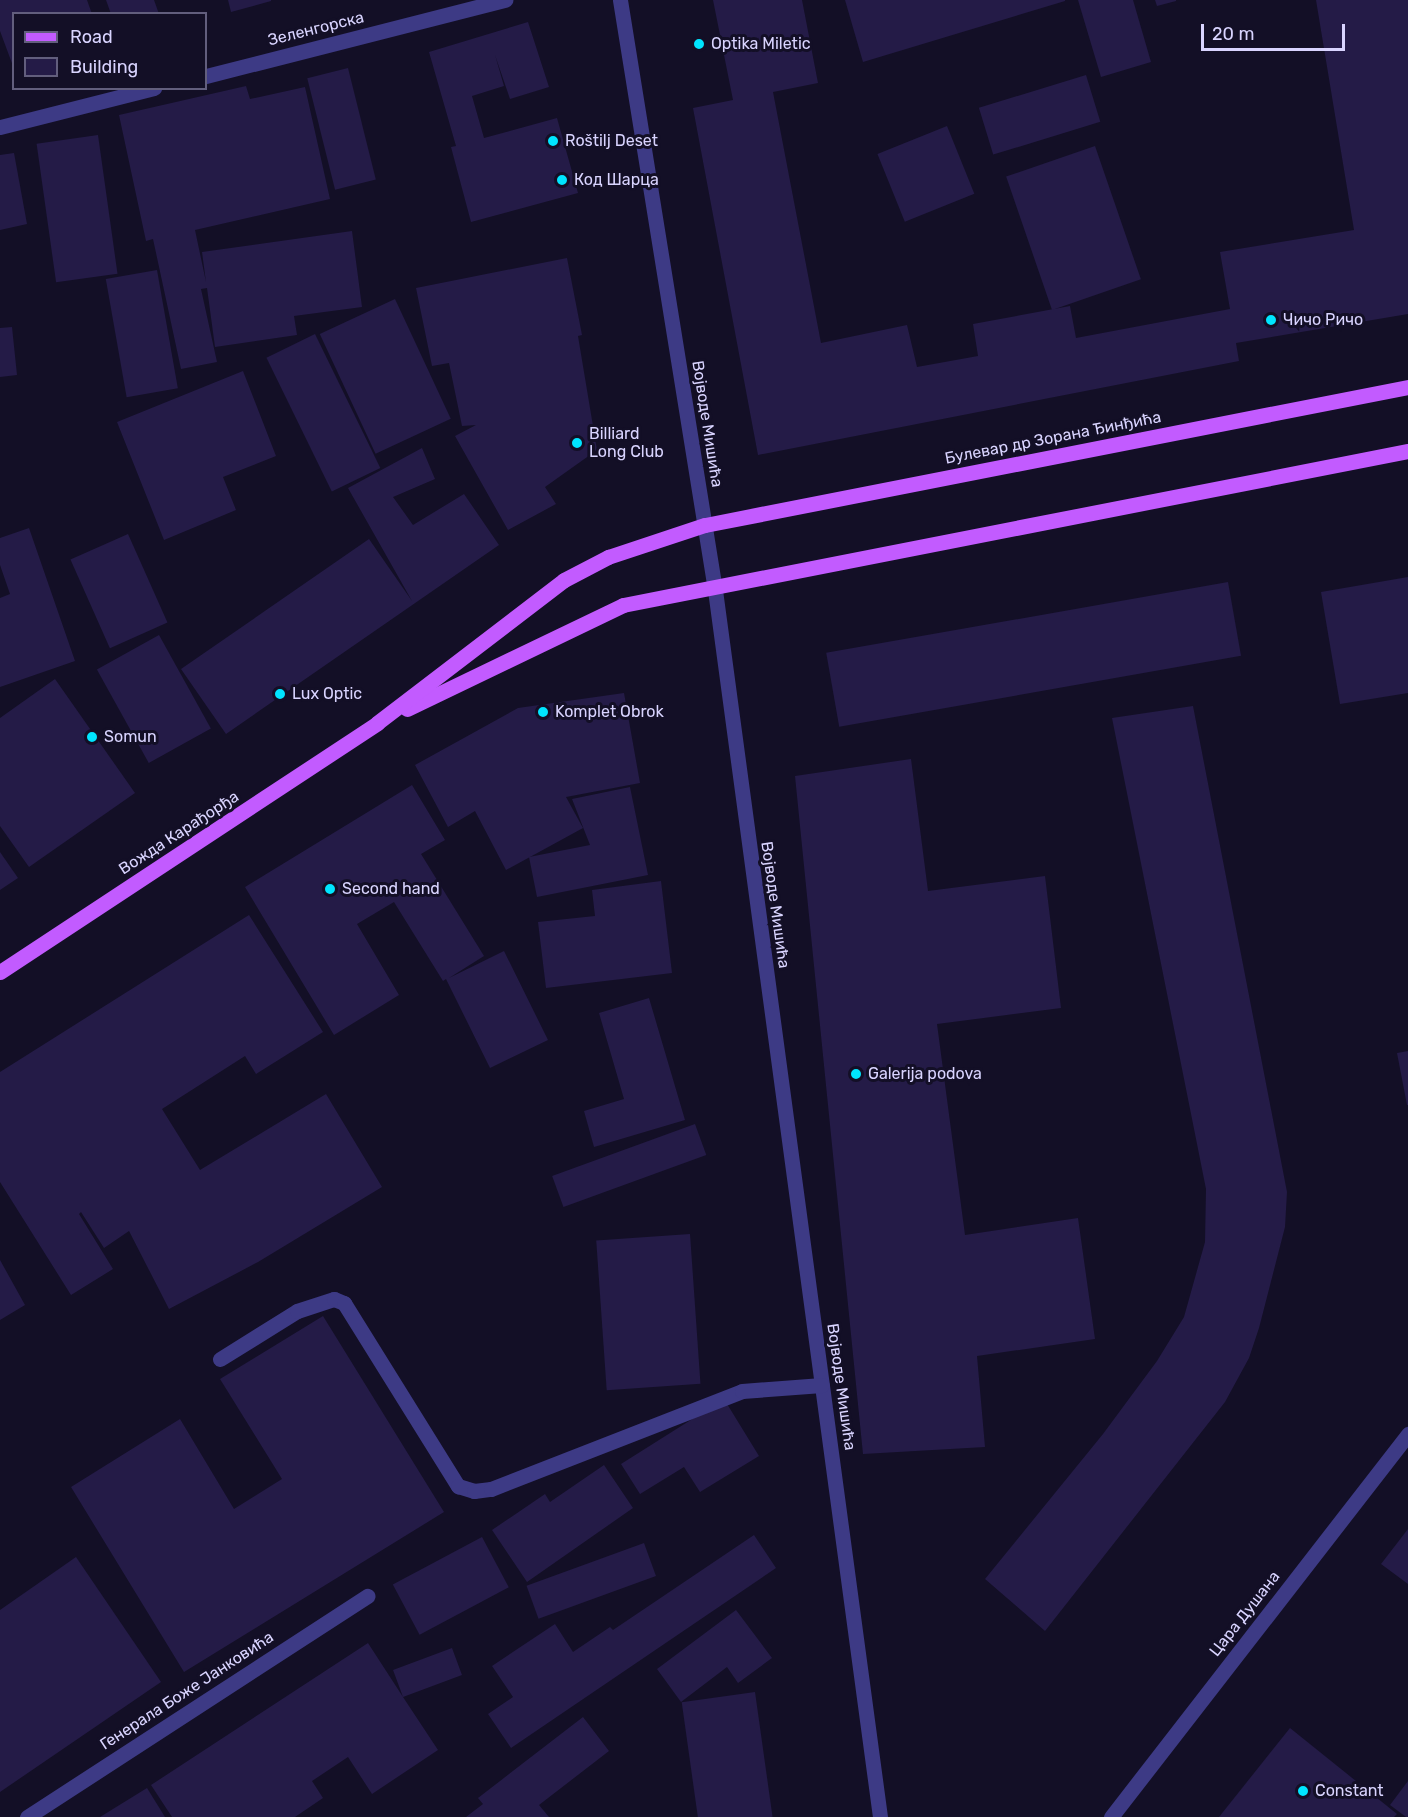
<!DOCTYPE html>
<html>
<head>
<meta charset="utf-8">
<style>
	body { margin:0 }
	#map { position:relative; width:1408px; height:1817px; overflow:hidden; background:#130f26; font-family:Rubik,sans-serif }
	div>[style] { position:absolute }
	.building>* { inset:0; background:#241b47; transform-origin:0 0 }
	.minor>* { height:15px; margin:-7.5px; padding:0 7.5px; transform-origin:7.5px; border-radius:7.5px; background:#3d3a85 }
	.major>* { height:15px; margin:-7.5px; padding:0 7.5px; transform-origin:7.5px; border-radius:7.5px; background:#c25bff }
	.dots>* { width:16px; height:16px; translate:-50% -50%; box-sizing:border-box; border:3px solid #130f26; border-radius:50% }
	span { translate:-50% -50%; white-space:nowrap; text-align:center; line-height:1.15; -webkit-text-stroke:6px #130f26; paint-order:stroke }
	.street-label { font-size:16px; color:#d9d4ff }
	.poi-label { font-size:16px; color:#d9d4ff }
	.left { translate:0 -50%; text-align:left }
	.legend { position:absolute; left:12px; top:12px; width:195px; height:78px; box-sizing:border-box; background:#130f26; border:2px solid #625e7d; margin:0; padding:8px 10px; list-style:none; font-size:18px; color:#d9d4ff }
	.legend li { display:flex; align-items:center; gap:12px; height:30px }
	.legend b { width:30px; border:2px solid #625e7d }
	.scale { position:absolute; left:1201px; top:24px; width:144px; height:27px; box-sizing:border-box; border:3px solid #d9d4ff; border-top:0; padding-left:8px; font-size:18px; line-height:21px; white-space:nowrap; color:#d9d4ff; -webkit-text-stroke:4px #130f26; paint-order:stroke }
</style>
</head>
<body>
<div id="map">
	<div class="building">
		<i style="clip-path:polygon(0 0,87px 0,92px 14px,14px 14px,13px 66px,0 31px)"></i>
		<i style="clip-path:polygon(106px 0,154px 0,159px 14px,111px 14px)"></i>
		<i style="clip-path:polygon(228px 0,271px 0,271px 1px,231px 12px)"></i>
		<i style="clip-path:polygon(713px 0,802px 0,818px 83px,773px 92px,821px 343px,907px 325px,917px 367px,978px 356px,973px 324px,1070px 306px,1076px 338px,1230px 309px,1220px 252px,1354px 230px,1316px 0,1408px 0,1408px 314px,1236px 343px,1239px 361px,758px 455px,693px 108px,733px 100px)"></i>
		<i style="clip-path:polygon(845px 0,1065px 0,1065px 1px,863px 62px)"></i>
		<i style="clip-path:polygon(1078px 0,1133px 0,1151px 62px,1101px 77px)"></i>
		<i style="clip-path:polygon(1155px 0,1176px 0,1176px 1px,1157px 6px)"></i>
		<i style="clip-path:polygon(528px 22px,549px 87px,510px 99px,495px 55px,504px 86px,472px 96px,484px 138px,557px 118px,578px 193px,471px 222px,451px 147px,456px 146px,429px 52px)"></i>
		<i style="left:348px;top:68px;width:115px;height:42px;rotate:76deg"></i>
		<i style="left:1086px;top:75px;width:49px;height:112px;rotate:73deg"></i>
		<i style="clip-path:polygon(246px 86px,250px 99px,305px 87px,330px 199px,195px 230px,206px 282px,202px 252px,352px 231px,362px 307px,294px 316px,297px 335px,215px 347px,207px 288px,201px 289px,217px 362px,181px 369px,153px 239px,146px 241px,119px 115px)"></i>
		<i style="left:947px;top:126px;width:73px;height:75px;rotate:68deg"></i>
		<i style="left:98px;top:135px;width:140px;height:62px;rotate:82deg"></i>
		<i style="left:1095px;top:146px;width:141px;height:94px;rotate:71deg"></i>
		<i style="clip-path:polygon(14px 153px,27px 224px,0 230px,0 155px)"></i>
		<i style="clip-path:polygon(567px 258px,582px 335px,578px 336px,597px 450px,545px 487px,556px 504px,508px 530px,455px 436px,476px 425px,462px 426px,449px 363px,432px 366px,416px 288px)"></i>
		<i style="left:157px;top:270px;width:120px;height:52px;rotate:80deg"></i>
		<i style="left:395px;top:299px;width:132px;height:83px;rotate:65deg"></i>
		<i style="clip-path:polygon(12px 327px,17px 375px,0 377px,0 328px)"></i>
		<i style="left:315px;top:334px;width:149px;height:54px;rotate:64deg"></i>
		<i style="clip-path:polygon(243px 371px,276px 456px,223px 477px,236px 510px,164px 540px,117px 422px)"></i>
		<i style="clip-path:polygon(422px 448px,435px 479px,393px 497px,413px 525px,464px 494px,499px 545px,226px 734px,181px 669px,369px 539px,412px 601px,348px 488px)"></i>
		<i style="clip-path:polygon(29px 528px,75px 661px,0 687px,0 598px,10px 594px,0 565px,0 538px)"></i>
		<i style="left:128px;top:534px;width:97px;height:63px;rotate:66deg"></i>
		<i style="clip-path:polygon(1408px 577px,1408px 693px,1340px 704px,1321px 592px)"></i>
		<i style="left:1228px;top:582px;width:75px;height:408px;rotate:80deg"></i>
		<i style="left:159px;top:635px;width:107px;height:71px;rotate:61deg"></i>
		<i style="clip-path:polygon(55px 679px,135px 793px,29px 867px,0 826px,0 718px)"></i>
		<i style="clip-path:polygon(624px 693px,640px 783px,566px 797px,583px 828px,506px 870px,475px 811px,448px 827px,415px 765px,518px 708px)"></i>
		<i style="clip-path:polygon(1193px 706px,1287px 1192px,1285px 1227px,1259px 1328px,1249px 1358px,1225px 1402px,1045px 1631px,985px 1579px,1103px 1434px,1157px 1361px,1184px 1317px,1205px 1242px,1206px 1189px,1112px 718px)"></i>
		<i style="clip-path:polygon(911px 759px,928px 891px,1045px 876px,1061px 1008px,937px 1024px,965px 1235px,1078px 1218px,1095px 1339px,977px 1356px,985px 1447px,863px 1454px,795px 776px)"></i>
		<i style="clip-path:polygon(412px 785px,445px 840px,421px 854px,484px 956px,449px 978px,504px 951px,548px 1040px,490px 1068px,446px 979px,443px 981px,394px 902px,357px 924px,399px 995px,334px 1035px,245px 887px)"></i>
		<i style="clip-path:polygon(630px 787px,648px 875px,537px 897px,529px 857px,590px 845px,572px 799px)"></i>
		<i style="clip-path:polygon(0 852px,18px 878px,0 890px)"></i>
		<i style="clip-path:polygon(661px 881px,672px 973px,546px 988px,538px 922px,595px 916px,592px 890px)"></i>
		<i style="clip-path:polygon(249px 915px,323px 1032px,256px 1074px,245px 1056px,162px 1109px,200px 1170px,326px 1094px,382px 1187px,258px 1262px,169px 1309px,129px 1231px,104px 1248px,81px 1212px,79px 1214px,113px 1269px,71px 1295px,0 1182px,0 1072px)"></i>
		<i style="clip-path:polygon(649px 998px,685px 1120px,594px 1147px,584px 1111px,624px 1099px,599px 1013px)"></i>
		<i style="clip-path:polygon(1408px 1051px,1408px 1105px,1407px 1105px,1397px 1053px)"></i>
		<i style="left:695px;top:1124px;width:33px;height:152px;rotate:70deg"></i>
		<i style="left:690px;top:1234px;width:150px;height:94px;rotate:86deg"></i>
		<i style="clip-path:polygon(0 1260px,25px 1305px,0 1320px)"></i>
		<i style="clip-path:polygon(323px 1316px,444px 1512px,184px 1672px,71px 1487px,180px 1419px,234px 1509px,282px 1479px,220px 1379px)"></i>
		<i style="clip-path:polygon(724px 1399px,759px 1456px,700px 1492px,684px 1467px,640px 1494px,621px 1464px)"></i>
		<i style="clip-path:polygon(604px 1465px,633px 1508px,527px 1582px,492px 1530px,545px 1494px,550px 1502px)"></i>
		<i style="clip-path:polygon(1408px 1529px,1408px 1584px,1381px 1564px)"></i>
		<i style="clip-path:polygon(754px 1535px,776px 1568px,511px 1748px,488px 1714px,513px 1697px,492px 1666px,555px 1624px,573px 1652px,610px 1627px,613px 1630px)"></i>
		<i style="left:482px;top:1537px;width:57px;height:101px;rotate:62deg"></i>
		<i style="left:644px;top:1543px;width:35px;height:125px;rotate:70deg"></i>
		<i style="clip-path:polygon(76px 1557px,161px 1682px,0 1792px,0 1610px)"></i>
		<i style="clip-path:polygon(736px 1610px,772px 1658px,738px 1683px,727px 1667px,681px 1702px,657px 1669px)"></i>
		<i style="clip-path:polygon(368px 1643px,403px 1697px,393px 1670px,452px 1648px,462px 1675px,403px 1697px,438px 1750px,372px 1794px,348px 1757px,312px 1781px,323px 1798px,295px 1817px,172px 1817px,151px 1785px)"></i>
		<i style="left:755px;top:1692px;width:126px;height:74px;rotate:82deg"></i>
		<i style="clip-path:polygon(583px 1717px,609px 1751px,539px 1805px,549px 1817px,466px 1817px,483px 1804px,478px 1798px)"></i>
		<i style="clip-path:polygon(1290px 1728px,1397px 1814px,1394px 1817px,1219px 1817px)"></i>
		<i style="clip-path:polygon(1408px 1781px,1408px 1817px,1406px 1817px,1390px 1805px)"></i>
		<i style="clip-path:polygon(147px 1788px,165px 1817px,100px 1817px)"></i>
	</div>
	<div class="minor">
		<i style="left:620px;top:0;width:598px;rotate:80.85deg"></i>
		<i style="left:715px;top:590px;width:1238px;rotate:82.34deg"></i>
		<i style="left:206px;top:76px;width:309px;rotate:-14.3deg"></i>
		<i style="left:0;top:127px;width:159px;rotate:-14.2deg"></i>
		<i style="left:220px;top:1359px;width:91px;rotate:-31.9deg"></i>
		<i style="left:297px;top:1311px;width:39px;rotate:-18deg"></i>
		<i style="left:334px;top:1299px;width:11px;rotate:22deg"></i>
		<i style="left:344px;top:1303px;width:216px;rotate:58.1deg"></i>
		<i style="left:458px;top:1486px;width:17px;rotate:17deg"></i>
		<i style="left:474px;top:1491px;width:17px;rotate:-7deg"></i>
		<i style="left:491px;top:1489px;width:269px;rotate:-21.3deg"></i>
		<i style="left:742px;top:1391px;width:80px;rotate:-4.3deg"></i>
		<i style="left:27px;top:1817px;width:406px;rotate:-33deg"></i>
		<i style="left:1111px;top:1817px;width:485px;rotate:-52.2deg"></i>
	</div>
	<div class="major">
		<i style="left:407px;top:709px;width:240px;rotate:-25.7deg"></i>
		<i style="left:623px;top:605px;width:800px;rotate:-11.1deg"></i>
		<i style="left:0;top:972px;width:452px;rotate:-33.4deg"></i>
		<i style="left:377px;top:723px;width:235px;rotate:-37.4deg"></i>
		<i style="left:564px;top:580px;width:50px;rotate:-27.6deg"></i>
		<i style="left:608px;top:557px;width:102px;rotate:-18.3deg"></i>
		<i style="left:705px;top:525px;width:716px;rotate:-11.11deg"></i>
	</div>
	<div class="dots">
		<i style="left:699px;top:44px;background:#00e5ff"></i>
		<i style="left:553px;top:141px;background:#00e5ff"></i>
		<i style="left:562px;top:180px;background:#00e5ff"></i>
		<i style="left:1271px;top:320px;background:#00e5ff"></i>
		<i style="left:577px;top:443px;background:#00e5ff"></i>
		<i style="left:280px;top:694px;background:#00e5ff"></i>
		<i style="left:543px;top:712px;background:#00e5ff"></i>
		<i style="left:92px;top:737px;background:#00e5ff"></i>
		<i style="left:330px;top:889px;background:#00e5ff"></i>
		<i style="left:856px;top:1074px;background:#00e5ff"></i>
		<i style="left:1303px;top:1791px;background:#00e5ff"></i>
	</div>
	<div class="street-label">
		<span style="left:316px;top:29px;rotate:-14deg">Зеленгорска</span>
		<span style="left:707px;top:424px;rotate:81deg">Војводе Мишића</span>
		<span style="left:1053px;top:438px;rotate:-11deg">Булевар др Зорана Ђинђића</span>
		<span style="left:179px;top:833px;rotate:-33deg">Вожда Карађорђа</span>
		<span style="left:775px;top:905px;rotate:82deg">Војводе Мишића</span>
		<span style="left:841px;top:1387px;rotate:82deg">Војводе Мишића</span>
		<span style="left:1245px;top:1614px;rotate:-52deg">Цара Душана</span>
		<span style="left:187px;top:1691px;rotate:-33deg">Генерала Боже Јанковића</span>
	</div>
	<div class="poi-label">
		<span class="left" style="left:711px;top:44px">Optika Miletic</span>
		<span class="left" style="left:565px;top:141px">Roštilj Deset</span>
		<span class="left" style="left:574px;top:180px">Код Шарца</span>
		<span class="left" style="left:1283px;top:320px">Чичо Ричо</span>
		<span class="left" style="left:589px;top:443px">Billiard<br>Long Club</span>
		<span class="left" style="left:292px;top:694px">Lux Optic</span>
		<span class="left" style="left:555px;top:712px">Komplet Obrok</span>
		<span class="left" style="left:104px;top:737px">Somun</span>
		<span class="left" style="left:342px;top:889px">Second hand</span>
		<span class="left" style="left:868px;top:1074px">Galerija podova</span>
		<span class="left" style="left:1315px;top:1791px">Constant</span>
	</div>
	<ul class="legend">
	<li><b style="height:8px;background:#c25bff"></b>Road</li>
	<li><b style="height:16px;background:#241b47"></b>Building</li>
	</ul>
	<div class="scale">20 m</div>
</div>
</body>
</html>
